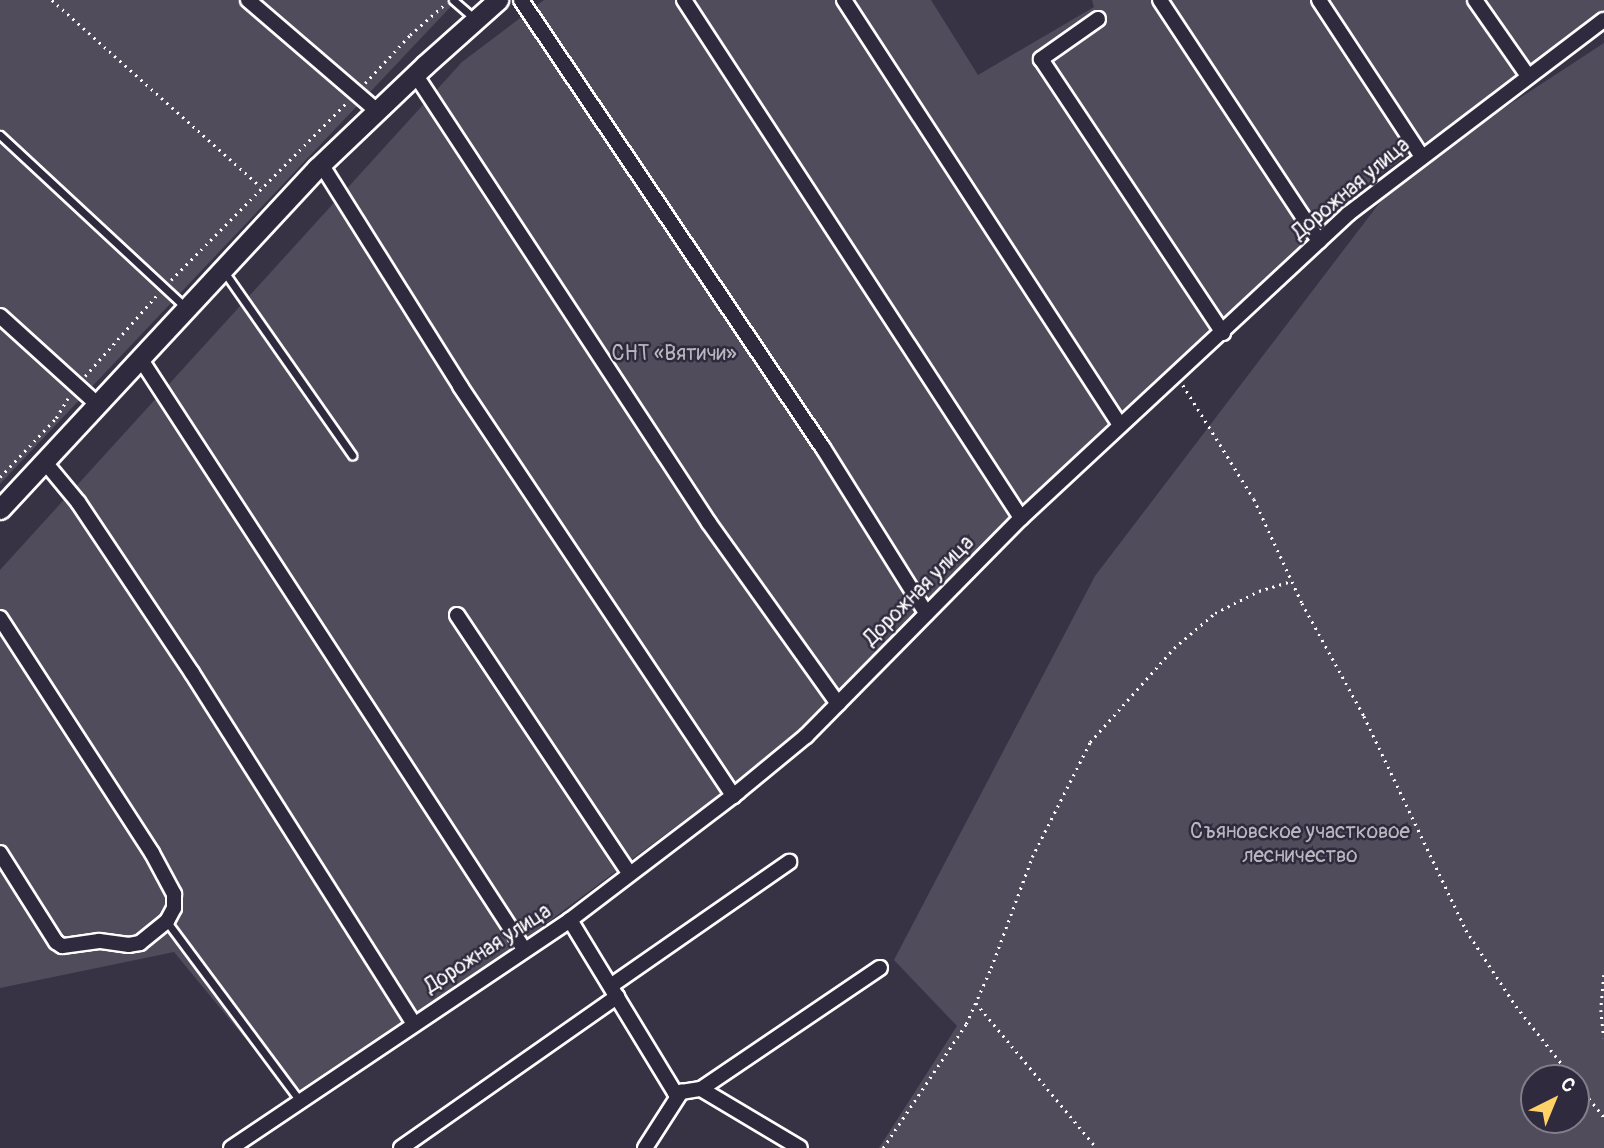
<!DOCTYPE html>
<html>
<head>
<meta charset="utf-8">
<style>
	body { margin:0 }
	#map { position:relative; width:1604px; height:1148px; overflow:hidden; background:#373345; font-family:Pangolin,sans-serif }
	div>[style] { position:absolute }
	.green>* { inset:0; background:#514c5c }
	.path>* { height:2.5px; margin-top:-1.25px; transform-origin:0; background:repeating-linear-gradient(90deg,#fff 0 2px,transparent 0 7px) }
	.roads { filter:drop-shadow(2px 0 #fff) drop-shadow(-2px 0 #fff) drop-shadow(0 2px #fff) drop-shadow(0 -2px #fff) }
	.service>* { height:7px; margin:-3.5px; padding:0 3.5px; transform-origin:3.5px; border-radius:3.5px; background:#2f2a3d }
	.minor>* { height:14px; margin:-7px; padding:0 7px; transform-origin:7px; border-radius:7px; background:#2f2a3d }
	.secondary>* { height:19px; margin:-9.5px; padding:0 9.5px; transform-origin:9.5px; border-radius:9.5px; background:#2f2a3d }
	span { translate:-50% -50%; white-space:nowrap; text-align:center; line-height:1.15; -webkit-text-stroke:5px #2f2a3d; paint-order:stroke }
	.street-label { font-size:21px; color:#fff }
	.park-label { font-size:21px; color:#b9b7be }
	.north { position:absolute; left:1520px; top:1064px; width:70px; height:70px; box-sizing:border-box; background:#2f2a3d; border:2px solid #827f8b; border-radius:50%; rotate:43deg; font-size:19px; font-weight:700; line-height:28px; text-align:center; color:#fff }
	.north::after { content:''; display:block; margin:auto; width:24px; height:32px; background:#ffd166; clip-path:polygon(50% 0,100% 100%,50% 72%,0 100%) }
</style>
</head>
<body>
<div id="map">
	<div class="green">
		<i style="clip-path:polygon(0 0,457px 0,0 484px)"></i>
		<i style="clip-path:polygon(544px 0,931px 0,978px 75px,1094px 7px,1092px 0,1604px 0,1604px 13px,1516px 79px,1373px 179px,1008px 520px,782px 747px,524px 940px,292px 1095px,174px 952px,0 988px,0 570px,462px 62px)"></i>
		<i style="clip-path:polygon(evenodd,1604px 43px,1604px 1148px,879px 1148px,957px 1026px,894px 960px,1095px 576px,1400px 176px,1604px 43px,1534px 1078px,1576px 1078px,1576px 1120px,1534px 1120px,1534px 1078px)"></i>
	</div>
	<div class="path">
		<i style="left:52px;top:0;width:280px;rotate:41.8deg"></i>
		<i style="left:365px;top:83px;width:66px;rotate:-46.8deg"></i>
		<i style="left:410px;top:35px;width:47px;rotate:-41.5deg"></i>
		<i style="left:171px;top:280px;width:249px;rotate:-45.3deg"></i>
		<i style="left:85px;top:376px;width:108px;rotate:-48.4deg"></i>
		<i style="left:1183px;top:385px;width:134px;rotate:58.1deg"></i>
		<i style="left:1254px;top:499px;width:115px;rotate:65.2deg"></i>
		<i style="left:1302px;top:603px;width:129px;rotate:61.2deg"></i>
		<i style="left:1364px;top:716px;width:237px;rotate:64.5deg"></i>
		<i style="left:1466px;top:930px;width:91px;rotate:56.7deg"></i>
		<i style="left:1516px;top:1006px;width:92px;rotate:51.6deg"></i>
		<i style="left:0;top:477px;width:81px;rotate:-46.5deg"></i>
		<i style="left:56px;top:418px;width:23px;rotate:-59deg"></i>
		<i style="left:1604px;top:975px;width:35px;rotate:95deg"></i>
		<i style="left:1601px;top:1010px;width:28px;rotate:84deg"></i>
		<i style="left:976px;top:1003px;width:189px;rotate:50.2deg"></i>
		<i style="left:1576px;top:1082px;width:45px;rotate:51.3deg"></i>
		<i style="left:883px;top:1148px;width:149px;rotate:-56.2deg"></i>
		<i style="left:966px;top:1024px;width:61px;rotate:-65.9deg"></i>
		<i style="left:991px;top:968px;width:118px;rotate:-69.7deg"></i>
		<i style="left:1032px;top:857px;width:129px;rotate:-63.2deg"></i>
		<i style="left:1090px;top:742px;width:126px;rotate:-48.2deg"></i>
		<i style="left:1174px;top:648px;width:54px;rotate:-40.5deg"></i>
		<i style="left:1215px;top:613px;width:49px;rotate:-26.6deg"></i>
		<i style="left:1259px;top:591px;width:34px;rotate:-17deg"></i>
	</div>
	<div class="roads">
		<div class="service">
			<i style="left:453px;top:0;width:28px;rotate:41deg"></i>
			<i style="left:0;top:135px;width:254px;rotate:42.9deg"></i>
			<i style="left:223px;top:270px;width:226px;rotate:55.1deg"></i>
			<i style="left:167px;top:922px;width:222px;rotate:53.4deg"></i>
		</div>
		<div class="minor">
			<i style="left:248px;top:0;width:170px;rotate:40.7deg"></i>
			<i style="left:521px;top:0;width:540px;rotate:56.02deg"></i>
			<i style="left:823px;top:448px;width:195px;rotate:58deg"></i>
			<i style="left:684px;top:0;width:618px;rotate:56.95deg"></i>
			<i style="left:844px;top:0;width:507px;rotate:57deg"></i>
			<i style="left:1160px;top:0;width:289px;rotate:56.6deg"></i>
			<i style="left:1319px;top:0;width:188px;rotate:56.7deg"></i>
			<i style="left:1475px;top:0;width:93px;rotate:55.1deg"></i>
			<i style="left:1098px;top:19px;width:70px;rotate:144.9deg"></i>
			<i style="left:1041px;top:59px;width:329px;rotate:56.4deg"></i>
			<i style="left:415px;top:74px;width:537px;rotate:56.78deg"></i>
			<i style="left:709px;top:523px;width:222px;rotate:54.5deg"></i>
			<i style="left:321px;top:164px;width:262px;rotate:57.9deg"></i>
			<i style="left:460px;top:386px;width:493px;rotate:56.3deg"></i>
			<i style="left:0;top:316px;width:131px;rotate:42.2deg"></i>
			<i style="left:140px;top:358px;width:705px;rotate:56.99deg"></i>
			<i style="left:44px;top:461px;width:53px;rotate:50.3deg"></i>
			<i style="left:78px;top:502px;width:206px;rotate:56.3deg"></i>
			<i style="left:192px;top:673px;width:414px;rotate:57.7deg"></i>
			<i style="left:457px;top:615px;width:311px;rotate:56.3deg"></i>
			<i style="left:0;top:618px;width:280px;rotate:57.1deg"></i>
			<i style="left:152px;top:853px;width:47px;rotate:61.8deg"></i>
			<i style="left:174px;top:894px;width:14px;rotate:90deg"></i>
			<i style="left:174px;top:908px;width:15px;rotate:118deg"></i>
			<i style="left:167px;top:921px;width:35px;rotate:141deg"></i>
			<i style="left:140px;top:943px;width:11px;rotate:170deg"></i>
			<i style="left:129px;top:945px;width:30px;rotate:-172deg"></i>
			<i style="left:99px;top:941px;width:37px;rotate:172deg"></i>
			<i style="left:62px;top:946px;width:7px;rotate:-146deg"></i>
			<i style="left:56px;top:942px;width:105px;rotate:-122.2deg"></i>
			<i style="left:570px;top:920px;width:202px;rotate:58.7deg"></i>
			<i style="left:675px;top:1093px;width:26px;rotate:-9deg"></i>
			<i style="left:701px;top:1089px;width:216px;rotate:-34.1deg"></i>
			<i style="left:612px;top:985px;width:216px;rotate:-34.8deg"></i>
			<i style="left:701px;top:1089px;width:115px;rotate:30.8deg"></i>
			<i style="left:231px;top:1148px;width:409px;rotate:-33.9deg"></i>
			<i style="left:570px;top:920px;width:211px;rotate:-37.3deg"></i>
			<i style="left:738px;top:792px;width:88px;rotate:-39.5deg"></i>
			<i style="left:806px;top:736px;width:306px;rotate:-45.4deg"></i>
			<i style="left:1021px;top:518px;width:446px;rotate:-42.9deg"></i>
			<i style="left:1348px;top:214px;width:321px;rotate:-37.2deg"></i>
			<i style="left:401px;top:1148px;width:264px;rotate:-35deg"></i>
			<i style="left:645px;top:1148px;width:67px;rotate:-57.3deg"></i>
		</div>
		<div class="secondary">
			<i style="left:0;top:509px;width:466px;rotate:-47.1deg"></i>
			<i style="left:317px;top:168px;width:149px;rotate:-43.6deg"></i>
			<i style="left:425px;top:65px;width:98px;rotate:-41.7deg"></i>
		</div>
	</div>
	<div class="street-label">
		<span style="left:1351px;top:189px;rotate:-40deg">Дорожная улица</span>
		<span style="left:919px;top:591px;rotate:-45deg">Дорожная улица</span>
		<span style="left:488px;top:949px;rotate:-33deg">Дорожная улица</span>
	</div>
	<div class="park-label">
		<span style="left:674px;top:354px">СНТ «Вятичи»</span>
		<span style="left:1300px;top:844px">Съяновское участковое<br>лесничество</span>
	</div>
	<div class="north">С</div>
</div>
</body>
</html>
